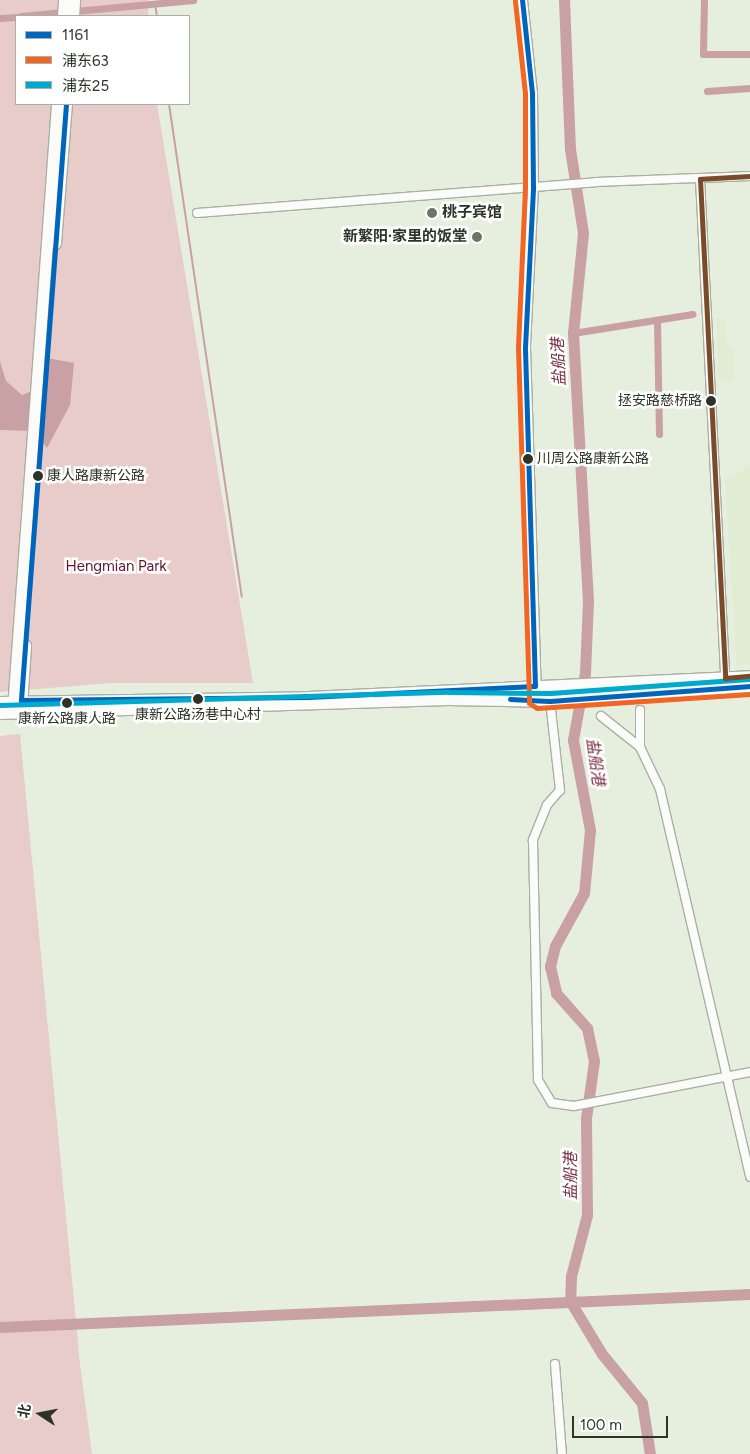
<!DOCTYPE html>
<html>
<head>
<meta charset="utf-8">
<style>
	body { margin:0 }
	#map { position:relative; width:750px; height:1454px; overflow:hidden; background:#e6eede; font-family:Figtree,"Noto Sans SC",sans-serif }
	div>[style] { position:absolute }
	.built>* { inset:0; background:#e0edd2 }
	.green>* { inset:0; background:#e8ccca }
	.water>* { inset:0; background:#c9a0a3 }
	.stream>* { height:2px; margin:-1px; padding:0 1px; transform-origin:1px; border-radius:1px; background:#c9a0a3 }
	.canal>* { height:7px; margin:-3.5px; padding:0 3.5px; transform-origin:3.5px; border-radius:3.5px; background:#c9a0a3 }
	.river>* { height:11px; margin:-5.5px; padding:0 5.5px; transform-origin:5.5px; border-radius:5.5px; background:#c9a0a3 }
	.roads { filter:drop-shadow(1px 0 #aaafa3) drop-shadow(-1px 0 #aaafa3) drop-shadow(0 1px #aaafa3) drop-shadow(0 -1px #aaafa3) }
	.minor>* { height:8px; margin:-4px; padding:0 4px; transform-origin:4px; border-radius:4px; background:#fbfcfa }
	.tertiary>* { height:10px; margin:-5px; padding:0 5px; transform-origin:5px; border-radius:5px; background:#fbfcfa }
	.secondary>* { height:11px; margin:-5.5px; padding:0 5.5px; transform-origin:5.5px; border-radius:5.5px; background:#fbfcfa }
	.bus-1>* { height:5px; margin:-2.5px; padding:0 2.5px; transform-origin:2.5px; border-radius:2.5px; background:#0065bd }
	.bus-2>* { height:5px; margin:-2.5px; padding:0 2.5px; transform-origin:2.5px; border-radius:2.5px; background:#f26522 }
	.bus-3>* { height:5px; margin:-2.5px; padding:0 2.5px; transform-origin:2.5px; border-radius:2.5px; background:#00a9ce }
	.bus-4>* { height:5px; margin:-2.5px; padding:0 2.5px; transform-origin:2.5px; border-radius:2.5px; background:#7a4b2a }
	.dots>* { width:14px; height:14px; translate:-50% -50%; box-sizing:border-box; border:2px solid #fff; border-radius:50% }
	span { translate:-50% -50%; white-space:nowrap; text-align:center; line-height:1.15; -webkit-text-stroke:5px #fff; paint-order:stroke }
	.bus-label { font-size:14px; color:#2e3328 }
	.right { translate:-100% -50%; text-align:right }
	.left { translate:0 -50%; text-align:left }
	.poi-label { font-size:15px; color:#2e3328; font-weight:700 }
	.park-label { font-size:15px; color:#60162c }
	.water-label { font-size:16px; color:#792d40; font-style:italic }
	.legend { position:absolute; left:15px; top:15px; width:175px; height:90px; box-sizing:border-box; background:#fff; border:1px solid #abada9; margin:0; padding:6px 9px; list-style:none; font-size:15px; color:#2e3328 }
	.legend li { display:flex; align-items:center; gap:10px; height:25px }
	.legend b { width:25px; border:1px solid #abada9 }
	.north { position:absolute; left:15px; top:1389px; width:50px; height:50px; -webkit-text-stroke:4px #fff; paint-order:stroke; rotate:281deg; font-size:14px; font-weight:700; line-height:20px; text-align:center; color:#2e3328 }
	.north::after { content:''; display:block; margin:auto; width:18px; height:22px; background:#2e3328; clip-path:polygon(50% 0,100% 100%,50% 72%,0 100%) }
	.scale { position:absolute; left:572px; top:1416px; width:96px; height:22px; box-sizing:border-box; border:2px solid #2e3328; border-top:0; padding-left:6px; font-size:15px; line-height:18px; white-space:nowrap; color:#2e3328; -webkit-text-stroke:4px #fff; paint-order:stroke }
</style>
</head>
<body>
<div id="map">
	<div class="built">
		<i style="clip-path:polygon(717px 318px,724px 318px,727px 347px,733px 346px,733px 381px,718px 381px)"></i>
		<i style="clip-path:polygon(750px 465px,750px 664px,737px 665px,725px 480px)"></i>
	</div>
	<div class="green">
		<i style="clip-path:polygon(0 0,149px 0,148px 16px,16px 16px,16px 104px,157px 104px,253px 683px,111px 683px,0 692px)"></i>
		<i style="clip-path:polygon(20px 734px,80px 1364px,92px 1454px,0 1454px,0 736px)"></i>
	</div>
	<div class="water">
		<i style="clip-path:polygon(36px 356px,74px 363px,70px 405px,47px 448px,35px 431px,0 430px,0 361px,6px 381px,22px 395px,37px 389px,44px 369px)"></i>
	</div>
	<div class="stream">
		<i style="left:155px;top:4px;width:12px;rotate:81deg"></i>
		<i style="left:169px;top:104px;width:498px;rotate:81.6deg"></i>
	</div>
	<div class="canal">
		<i style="left:704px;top:0;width:54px;rotate:91.1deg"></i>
		<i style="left:703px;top:54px;width:47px"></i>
		<i style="left:21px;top:16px;width:173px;rotate:-5.3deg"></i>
		<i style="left:0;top:18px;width:16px;rotate:-4deg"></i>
		<i style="left:707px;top:91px;width:43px;rotate:-4deg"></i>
		<i style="left:657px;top:320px;width:114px;rotate:89deg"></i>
		<i style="left:573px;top:333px;width:121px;rotate:-9deg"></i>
	</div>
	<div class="river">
		<i style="left:564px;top:0;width:149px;rotate:87.7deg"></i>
		<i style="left:570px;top:149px;width:85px;rotate:81.2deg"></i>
		<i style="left:583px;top:233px;width:100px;rotate:95.7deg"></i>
		<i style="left:573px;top:333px;width:268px;rotate:86.8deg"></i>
		<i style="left:588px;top:601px;width:72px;rotate:92.4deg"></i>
		<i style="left:585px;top:673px;width:68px;rotate:100.2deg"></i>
		<i style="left:573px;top:740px;width:92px;rotate:79.3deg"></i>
		<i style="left:590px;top:830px;width:63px;rotate:95.4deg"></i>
		<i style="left:584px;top:893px;width:60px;rotate:118.7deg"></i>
		<i style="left:555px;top:946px;width:21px;rotate:104deg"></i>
		<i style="left:550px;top:966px;width:28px;rotate:77deg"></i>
		<i style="left:556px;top:993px;width:47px;rotate:48.5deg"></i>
		<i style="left:587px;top:1028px;width:34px;rotate:78deg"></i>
		<i style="left:594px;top:1061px;width:58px;rotate:98deg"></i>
		<i style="left:586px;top:1118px;width:97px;rotate:89.4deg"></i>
		<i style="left:587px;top:1215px;width:63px;rotate:104.7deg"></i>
		<i style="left:571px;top:1276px;width:25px;rotate:92deg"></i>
		<i style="left:570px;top:1301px;width:62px;rotate:58.9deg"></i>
		<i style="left:602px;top:1354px;width:63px;rotate:50.8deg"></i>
		<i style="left:642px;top:1403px;width:52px;rotate:81.1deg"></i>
		<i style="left:0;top:1327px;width:751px;rotate:-2.52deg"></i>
	</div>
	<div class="roads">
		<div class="minor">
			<i style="left:700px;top:179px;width:500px;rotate:87.1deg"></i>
			<i style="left:197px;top:213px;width:400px;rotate:-4.4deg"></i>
			<i style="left:596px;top:182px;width:154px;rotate:-2.2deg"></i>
			<i style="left:550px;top:701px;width:90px;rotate:83.6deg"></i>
			<i style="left:560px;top:790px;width:20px;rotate:131deg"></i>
			<i style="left:547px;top:805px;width:38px;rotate:112deg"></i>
			<i style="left:533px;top:840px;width:240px;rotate:88.8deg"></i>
			<i style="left:538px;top:1080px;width:27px;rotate:59deg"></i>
			<i style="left:552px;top:1103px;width:22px;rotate:8deg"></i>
			<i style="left:574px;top:1106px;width:179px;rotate:-10.9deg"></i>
			<i style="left:640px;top:710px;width:37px;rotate:90deg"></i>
			<i style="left:601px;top:716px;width:50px;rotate:38.5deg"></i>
			<i style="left:640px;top:747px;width:47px;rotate:64.5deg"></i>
			<i style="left:660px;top:789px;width:398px;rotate:76.9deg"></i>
			<i style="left:555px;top:1364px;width:90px;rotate:85.6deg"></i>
		</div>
		<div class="tertiary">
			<i style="left:522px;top:0;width:94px;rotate:83.9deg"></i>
			<i style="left:532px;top:93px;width:94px;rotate:89.4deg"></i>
			<i style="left:533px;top:187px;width:160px;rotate:92.9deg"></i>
			<i style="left:525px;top:347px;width:354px;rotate:88.2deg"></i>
		</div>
		<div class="secondary">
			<i style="left:63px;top:16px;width:16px;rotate:-86deg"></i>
			<i style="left:73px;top:16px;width:16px;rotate:-86deg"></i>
			<i style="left:55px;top:243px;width:139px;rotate:-85.5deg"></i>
			<i style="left:0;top:702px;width:308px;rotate:-0.9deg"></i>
			<i style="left:308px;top:697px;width:442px;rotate:-2.7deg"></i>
			<i style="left:21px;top:706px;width:61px;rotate:-86.2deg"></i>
			<i style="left:13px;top:708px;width:606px;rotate:-85.83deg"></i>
			<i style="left:0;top:713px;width:448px;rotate:-1.8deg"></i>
			<i style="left:448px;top:699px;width:102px;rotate:1.1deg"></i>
			<i style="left:550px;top:701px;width:201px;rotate:-4.3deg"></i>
		</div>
	</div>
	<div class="bus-1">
		<i style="left:66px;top:104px;width:598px;rotate:94.32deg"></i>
		<i style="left:21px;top:700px;width:287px;rotate:-0.6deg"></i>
		<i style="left:308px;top:697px;width:227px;rotate:-2.8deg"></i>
		<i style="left:535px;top:686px;width:339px;rotate:-91.7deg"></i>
		<i style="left:525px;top:347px;width:160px;rotate:-87.1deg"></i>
		<i style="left:533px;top:187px;width:94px;rotate:-90.6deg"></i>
		<i style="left:532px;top:93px;width:94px;rotate:-96.1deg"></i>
		<i style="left:510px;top:699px;width:40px;rotate:2.9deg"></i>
		<i style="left:550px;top:701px;width:201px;rotate:-4.3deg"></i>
	</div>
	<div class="bus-2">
		<i style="left:515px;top:1px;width:93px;rotate:83.8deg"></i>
		<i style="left:525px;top:93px;width:94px;rotate:90deg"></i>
		<i style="left:525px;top:187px;width:160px;rotate:92.5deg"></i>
		<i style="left:518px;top:347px;width:356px;rotate:88.2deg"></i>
		<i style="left:529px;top:703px;width:9px;rotate:32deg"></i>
		<i style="left:537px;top:708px;width:213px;rotate:-3.8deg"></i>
	</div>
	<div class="bus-3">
		<i style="left:0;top:705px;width:448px;rotate:-1.7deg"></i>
		<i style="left:448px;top:692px;width:102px;rotate:0.6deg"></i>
		<i style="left:550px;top:693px;width:199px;rotate:-4deg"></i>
	</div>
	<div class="bus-4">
		<i style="left:750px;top:176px;width:50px;rotate:176.6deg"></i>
		<i style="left:700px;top:179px;width:500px;rotate:87.1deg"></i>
		<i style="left:725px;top:678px;width:25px;rotate:-5deg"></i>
	</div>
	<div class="dots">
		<i style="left:432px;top:213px;background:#6e7468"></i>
		<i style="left:477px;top:237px;background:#6e7468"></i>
		<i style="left:711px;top:401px;background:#2e3328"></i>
		<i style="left:528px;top:459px;background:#2e3328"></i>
		<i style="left:38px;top:476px;background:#2e3328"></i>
		<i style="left:198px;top:699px;background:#2e3328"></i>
		<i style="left:67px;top:703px;background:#2e3328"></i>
	</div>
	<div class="bus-label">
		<span class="right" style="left:702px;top:401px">拯安路慈桥路</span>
		<span class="left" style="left:537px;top:459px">川周公路康新公路</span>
		<span class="left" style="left:47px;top:476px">康人路康新公路</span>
		<span style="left:198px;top:715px">康新公路汤巷中心村</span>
		<span style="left:67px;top:719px">康新公路康人路</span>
	</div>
	<div class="poi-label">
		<span class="left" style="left:442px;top:213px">桃子宾馆</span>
		<span class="right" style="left:467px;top:237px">新繁阳·家里的饭堂</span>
	</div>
	<div class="park-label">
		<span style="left:116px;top:567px">Hengmian Park</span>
	</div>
	<div class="water-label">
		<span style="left:559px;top:362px;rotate:-93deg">盐船港</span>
		<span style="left:595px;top:762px;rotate:82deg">盐船港</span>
		<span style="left:571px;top:1176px;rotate:-90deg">盐船港</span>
	</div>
	<ul class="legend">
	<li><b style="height:6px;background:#0065bd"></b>1161</li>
	<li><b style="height:6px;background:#f26522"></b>浦东63</li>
	<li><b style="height:6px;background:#00a9ce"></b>浦东25</li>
	</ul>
	<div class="north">北</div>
	<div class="scale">100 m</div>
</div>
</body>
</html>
